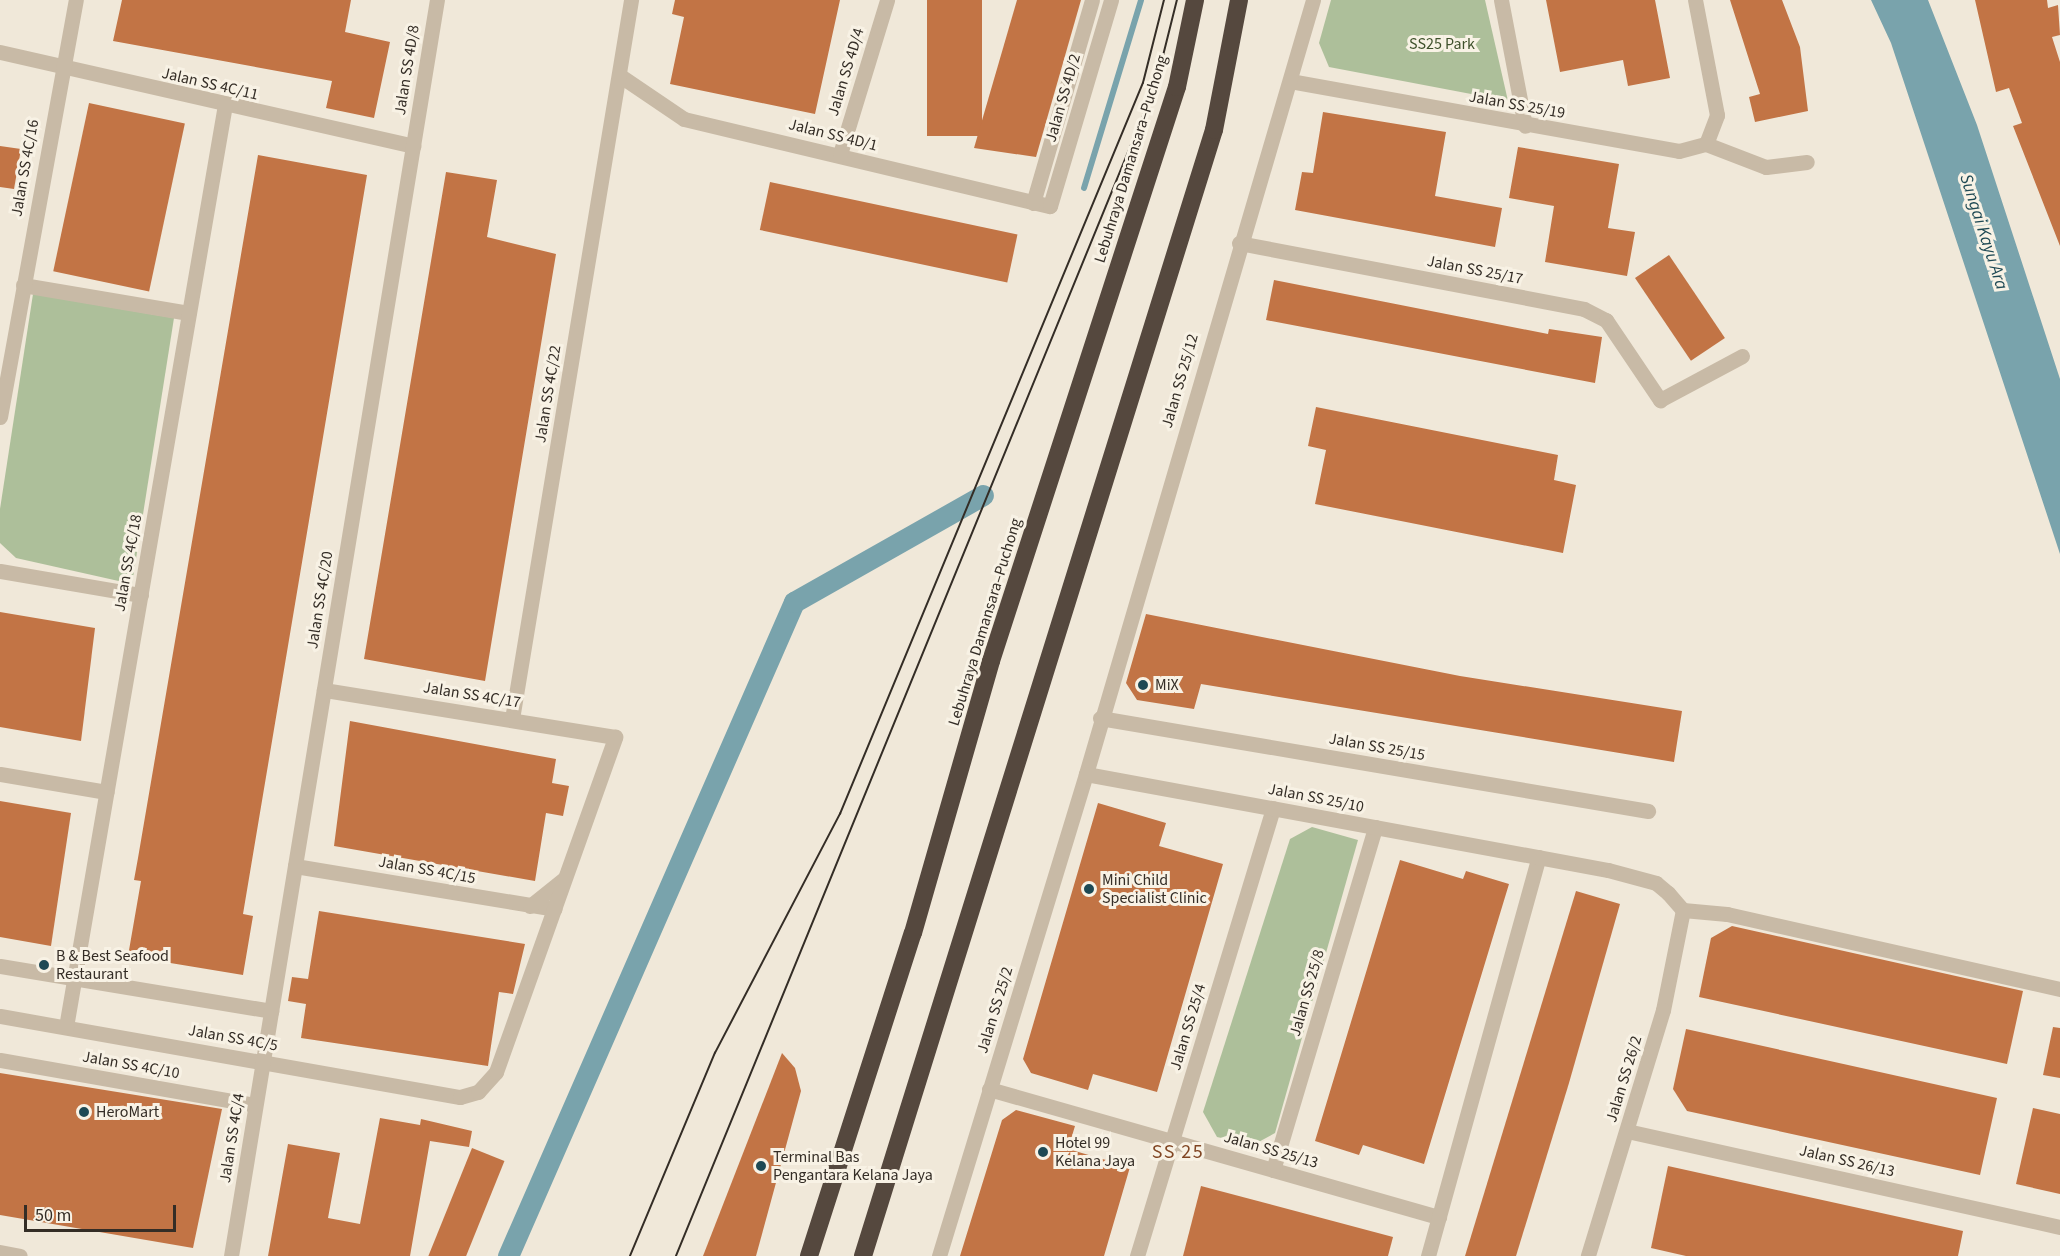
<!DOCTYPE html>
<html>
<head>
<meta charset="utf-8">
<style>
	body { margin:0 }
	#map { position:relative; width:2060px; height:1256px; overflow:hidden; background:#f0e8d9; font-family:"Source Sans 3",sans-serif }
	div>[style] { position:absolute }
	.green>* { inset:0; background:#adbf9a }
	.water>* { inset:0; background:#79a3ac }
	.stream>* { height:6px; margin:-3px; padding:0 3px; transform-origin:3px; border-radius:3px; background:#79a3ac }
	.canal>* { height:21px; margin:-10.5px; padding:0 10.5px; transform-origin:10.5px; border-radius:10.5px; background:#79a3ac }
	.building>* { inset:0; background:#c27445; transform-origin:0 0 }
	.minor>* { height:15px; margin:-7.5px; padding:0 7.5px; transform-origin:7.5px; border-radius:7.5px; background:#c8baa6 }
	.tertiary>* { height:15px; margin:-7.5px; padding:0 7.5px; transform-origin:7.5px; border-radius:7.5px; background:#c8baa6 }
	.motorway>* { height:18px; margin:-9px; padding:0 9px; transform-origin:9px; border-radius:9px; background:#55483e }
	.tram>* { height:1.5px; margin:-0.75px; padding:0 0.75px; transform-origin:0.75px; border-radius:0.75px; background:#342d26 }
	.dots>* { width:16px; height:16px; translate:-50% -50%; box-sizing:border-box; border:3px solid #f8f2e5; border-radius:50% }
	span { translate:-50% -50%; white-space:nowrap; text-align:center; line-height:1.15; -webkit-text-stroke:6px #f8f2e5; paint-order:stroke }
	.park-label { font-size:16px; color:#3e512b }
	.street-label { font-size:16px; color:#342d26 }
	.poi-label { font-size:16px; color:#342d26 }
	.left { translate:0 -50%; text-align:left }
	.water-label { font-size:18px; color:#1e4954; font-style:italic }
	.quarter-label { font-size:20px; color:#804522; letter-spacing:1.5px }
	.scale { position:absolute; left:24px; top:1205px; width:152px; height:27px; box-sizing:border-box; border:3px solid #342d26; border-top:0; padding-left:8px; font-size:18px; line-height:21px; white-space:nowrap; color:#342d26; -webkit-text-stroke:4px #f8f2e5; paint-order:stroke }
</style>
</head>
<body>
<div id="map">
	<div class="green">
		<i style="clip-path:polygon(1331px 0,1485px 0,1508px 101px,1329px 67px,1319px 43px)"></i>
		<i style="clip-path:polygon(33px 294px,174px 318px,132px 584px,16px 558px,0 543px,0 509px)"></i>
		<i style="clip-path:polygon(1312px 827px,1358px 840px,1275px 1133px,1253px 1145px,1217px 1137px,1203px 1112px,1290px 839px)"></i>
	</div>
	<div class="water">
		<i style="clip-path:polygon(1871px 0,1928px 0,1977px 125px,2060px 379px,2060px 554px,1891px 43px)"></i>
	</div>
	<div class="stream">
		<i style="left:1084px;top:188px;width:196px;rotate:-73.1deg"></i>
	</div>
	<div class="canal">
		<i style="left:508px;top:1256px;width:714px;rotate:-66.38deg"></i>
		<i style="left:794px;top:602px;width:217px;rotate:-29.5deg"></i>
	</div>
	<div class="building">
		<i style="clip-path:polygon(122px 0,351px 0,345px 32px,390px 42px,374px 118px,326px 108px,332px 81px,113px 41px)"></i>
		<i style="clip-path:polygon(675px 0,840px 0,815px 114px,670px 84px,684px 17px,672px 14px)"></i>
		<i style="left:927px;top:0;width:55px;height:136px"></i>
		<i style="clip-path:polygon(1017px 0,1081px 0,1036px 157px,974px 148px)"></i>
		<i style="clip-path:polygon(1546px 0,1655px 0,1670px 78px,1628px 86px,1623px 60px,1560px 72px)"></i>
		<i style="clip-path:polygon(1730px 0,1782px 0,1800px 47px,1808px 111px,1755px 122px,1749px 97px,1760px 94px)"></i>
		<i style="clip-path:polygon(1975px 0,2047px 0,2048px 8px,2058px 5px,2060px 35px,2052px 37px,2060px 62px,2060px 246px,2013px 126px,2022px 123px,2009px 88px,1996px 92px)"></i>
		<i style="left:89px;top:103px;width:98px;height:172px;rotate:12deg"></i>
		<i style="clip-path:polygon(1323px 112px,1446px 132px,1435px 196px,1502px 208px,1495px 247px,1295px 210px,1302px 172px,1313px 173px)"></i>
		<i style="clip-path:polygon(0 146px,21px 149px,14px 189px,0 187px)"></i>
		<i style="clip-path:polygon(1518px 147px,1619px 164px,1608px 228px,1635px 232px,1627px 276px,1545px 262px,1554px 206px,1509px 198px)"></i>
		<i style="clip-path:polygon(258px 155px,367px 175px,243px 914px,253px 916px,243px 975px,128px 956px,141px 881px,134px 880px,138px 858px)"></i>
		<i style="clip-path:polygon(446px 172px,497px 180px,487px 237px,556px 254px,485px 681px,364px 659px)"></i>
		<i style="left:770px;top:182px;width:253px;height:49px;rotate:12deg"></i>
		<i style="left:1669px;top:255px;width:100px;height:41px;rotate:56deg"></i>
		<i style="clip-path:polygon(1274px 280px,1548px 334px,1549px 329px,1602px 337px,1595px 383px,1266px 320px)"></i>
		<i style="clip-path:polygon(1316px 407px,1558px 455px,1554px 480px,1576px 485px,1563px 553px,1315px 504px,1326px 450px,1308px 446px)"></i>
		<i style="clip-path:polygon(0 612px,95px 628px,81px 741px,0 727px)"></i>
		<i style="clip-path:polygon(1146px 614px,1460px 676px,1682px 711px,1674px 762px,1201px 684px,1194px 709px,1137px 700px,1126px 683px)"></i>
		<i style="clip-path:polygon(350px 721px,556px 759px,552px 783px,569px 786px,563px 816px,546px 813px,535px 881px,334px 846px)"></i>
		<i style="clip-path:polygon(0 801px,71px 813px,51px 946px,0 937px)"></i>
		<i style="clip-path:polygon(1098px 803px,1166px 823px,1159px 846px,1223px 864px,1157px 1092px,1093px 1074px,1088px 1090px,1031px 1073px,1023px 1059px)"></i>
		<i style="clip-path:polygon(1400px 860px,1463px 879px,1466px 871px,1509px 884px,1424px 1164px,1363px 1145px,1359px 1155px,1315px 1141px)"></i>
		<i style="clip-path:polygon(1576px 891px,1620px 904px,1569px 1083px,1516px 1256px,1465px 1256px)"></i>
		<i style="clip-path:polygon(319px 911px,525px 944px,513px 994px,499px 992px,488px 1066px,301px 1038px,306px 1004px,288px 1001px,292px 977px,308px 979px)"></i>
		<i style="clip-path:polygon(1732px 926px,2023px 991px,2007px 1064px,1699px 997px,1711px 938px)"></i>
		<i style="clip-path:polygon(2053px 1027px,2060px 1028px,2060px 1078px,2043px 1075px)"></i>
		<i style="clip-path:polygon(1686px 1029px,1997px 1098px,1980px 1175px,1687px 1111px,1673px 1089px)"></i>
		<i style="clip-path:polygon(782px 1053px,795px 1068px,801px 1091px,756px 1256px,703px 1256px)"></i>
		<i style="clip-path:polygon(0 1073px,222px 1109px,193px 1248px,0 1215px)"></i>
		<i style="clip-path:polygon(2033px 1108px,2060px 1114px,2060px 1194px,2016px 1184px)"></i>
		<i style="clip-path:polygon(1016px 1110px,1075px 1126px,1068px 1149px,1130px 1167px,1104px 1256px,960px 1256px,1002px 1120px)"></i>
		<i style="clip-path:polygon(380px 1118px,420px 1125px,421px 1119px,472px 1131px,469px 1147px,430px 1141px,410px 1256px,268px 1256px,288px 1144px,340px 1153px,328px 1218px,360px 1224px)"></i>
		<i style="left:472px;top:1148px;width:35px;height:117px;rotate:22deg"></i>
		<i style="clip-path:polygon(1668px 1166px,1963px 1231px,1958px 1256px,1686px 1256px,1651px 1248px)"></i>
		<i style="clip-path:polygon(1201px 1186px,1393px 1237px,1388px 1256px,1183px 1256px)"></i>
	</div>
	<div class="minor">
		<i style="left:1501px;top:0;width:128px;rotate:79.2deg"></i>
		<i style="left:0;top:52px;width:424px;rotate:12.8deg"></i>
		<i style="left:619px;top:75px;width:78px;rotate:34.1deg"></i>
		<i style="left:684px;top:119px;width:376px;rotate:13.4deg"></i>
		<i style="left:1050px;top:206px;width:215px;rotate:-73.5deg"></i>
		<i style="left:1290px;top:81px;width:395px;rotate:10.2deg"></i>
		<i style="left:1679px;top:151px;width:28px;rotate:-15deg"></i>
		<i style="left:1706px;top:144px;width:31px;rotate:-69deg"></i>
		<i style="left:1717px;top:115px;width:117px;rotate:-100.8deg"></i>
		<i style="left:1706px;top:144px;width:64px;rotate:21deg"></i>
		<i style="left:1766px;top:167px;width:41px;rotate:-7deg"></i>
		<i style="left:840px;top:154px;width:161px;rotate:-73deg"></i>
		<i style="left:1033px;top:203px;width:211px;rotate:-73.8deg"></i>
		<i style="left:1239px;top:243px;width:351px;rotate:10.8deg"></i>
		<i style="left:1584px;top:309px;width:25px;rotate:27deg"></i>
		<i style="left:1606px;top:320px;width:97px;rotate:56deg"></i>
		<i style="left:1660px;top:400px;width:93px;rotate:-28.2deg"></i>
		<i style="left:23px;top:285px;width:168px;rotate:9.6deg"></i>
		<i style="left:0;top:417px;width:424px;rotate:-79.7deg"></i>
		<i style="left:0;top:571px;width:143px;rotate:9.7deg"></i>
		<i style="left:1100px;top:718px;width:556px;rotate:9.63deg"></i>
		<i style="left:512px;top:719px;width:729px;rotate:-80.6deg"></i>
		<i style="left:0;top:774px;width:108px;rotate:9.6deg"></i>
		<i style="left:295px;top:866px;width:263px;rotate:9.4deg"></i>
		<i style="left:530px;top:906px;width:43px;rotate:-38.5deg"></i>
		<i style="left:1683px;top:910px;width:44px;rotate:5.2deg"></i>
		<i style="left:1727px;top:914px;width:341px;rotate:12.7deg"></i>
		<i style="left:0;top:966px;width:275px;rotate:9.4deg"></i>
		<i style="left:0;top:1016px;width:467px;rotate:10deg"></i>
		<i style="left:460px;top:1097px;width:19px;rotate:-16deg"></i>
		<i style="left:478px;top:1092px;width:27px;rotate:-48deg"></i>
		<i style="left:496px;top:1072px;width:356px;rotate:-70.4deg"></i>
		<i style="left:615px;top:737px;width:295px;rotate:-170.8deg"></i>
		<i style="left:66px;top:1027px;width:936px;rotate:-80.22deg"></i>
		<i style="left:0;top:1060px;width:259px;rotate:10deg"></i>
		<i style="left:989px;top:1089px;width:468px;rotate:15.9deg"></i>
		<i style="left:1627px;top:1131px;width:444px;rotate:12.5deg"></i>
		<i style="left:1273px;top:1170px;width:358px;rotate:-73.4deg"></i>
		<i style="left:0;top:1252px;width:20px;rotate:11deg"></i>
		<i style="left:231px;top:1256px;width:1273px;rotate:-80.69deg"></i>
		<i style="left:939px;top:1256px;width:504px;rotate:-73.04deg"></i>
		<i style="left:1137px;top:1256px;width:468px;rotate:-73.1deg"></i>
		<i style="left:1428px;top:1256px;width:414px;rotate:-74.5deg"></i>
	</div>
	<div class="tertiary">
		<i style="left:1313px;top:0;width:807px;rotate:106.35deg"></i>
		<i style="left:1086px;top:774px;width:531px;rotate:10.42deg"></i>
		<i style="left:1608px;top:870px;width:50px;rotate:15.2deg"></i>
		<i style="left:1656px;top:883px;width:16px;rotate:40deg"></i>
		<i style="left:1668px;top:893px;width:23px;rotate:49deg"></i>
		<i style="left:1683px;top:910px;width:102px;rotate:101.3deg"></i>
		<i style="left:1663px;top:1010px;width:257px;rotate:107deg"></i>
	</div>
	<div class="motorway">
		<i style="left:809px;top:1256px;width:339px;rotate:-72.2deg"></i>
		<i style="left:913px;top:933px;width:283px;rotate:-74deg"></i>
		<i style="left:991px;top:661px;width:603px;rotate:-72.05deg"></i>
		<i style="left:1177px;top:87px;width:89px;rotate:-78.3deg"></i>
		<i style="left:863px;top:1256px;width:1179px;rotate:-72.69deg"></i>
		<i style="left:1214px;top:130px;width:132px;rotate:-79.1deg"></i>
	</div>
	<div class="tram">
		<i style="left:630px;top:1256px;width:220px;rotate:-67.3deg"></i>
		<i style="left:715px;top:1053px;width:270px;rotate:-62.4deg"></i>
		<i style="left:840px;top:814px;width:791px;rotate:-67.49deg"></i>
		<i style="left:1143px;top:83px;width:86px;rotate:-75.8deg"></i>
		<i style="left:676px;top:1256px;width:1266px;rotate:-67.73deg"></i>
		<i style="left:1156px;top:84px;width:87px;rotate:-76deg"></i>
	</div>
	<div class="dots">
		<i style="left:1143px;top:685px;background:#1e4954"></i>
		<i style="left:1089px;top:889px;background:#1e4954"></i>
		<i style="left:44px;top:965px;background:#1e4954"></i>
		<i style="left:84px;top:1112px;background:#1e4954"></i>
		<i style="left:1043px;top:1152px;background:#1e4954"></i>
		<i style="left:761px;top:1166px;background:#1e4954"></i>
	</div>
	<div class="park-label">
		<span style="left:1442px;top:44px">SS25 Park</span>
	</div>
	<div class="street-label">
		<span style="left:407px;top:70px;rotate:-81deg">Jalan SS 4D/8</span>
		<span style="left:846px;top:72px;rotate:-73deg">Jalan SS 4D/4</span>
		<span style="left:210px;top:84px;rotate:13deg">Jalan SS 4C/11</span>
		<span style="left:1063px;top:98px;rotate:-74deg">Jalan SS 4D/2</span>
		<span style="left:1517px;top:105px;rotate:10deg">Jalan SS 25/19</span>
		<span style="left:833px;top:135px;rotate:14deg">Jalan SS 4D/1</span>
		<span style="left:1131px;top:159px;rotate:-73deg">Lebuhraya Damansara–Puchong</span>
		<span style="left:25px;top:168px;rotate:-80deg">Jalan SS 4C/16</span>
		<span style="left:1475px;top:270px;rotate:11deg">Jalan SS 25/17</span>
		<span style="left:1180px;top:381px;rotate:-74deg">Jalan SS 25/12</span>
		<span style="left:548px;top:394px;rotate:-81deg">Jalan SS 4C/22</span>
		<span style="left:128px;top:563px;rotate:-80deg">Jalan SS 4C/18</span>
		<span style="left:320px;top:600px;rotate:-81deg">Jalan SS 4C/20</span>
		<span style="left:985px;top:622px;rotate:-73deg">Lebuhraya Damansara–Puchong</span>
		<span style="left:472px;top:695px;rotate:9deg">Jalan SS 4C/17</span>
		<span style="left:1377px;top:747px;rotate:10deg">Jalan SS 25/15</span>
		<span style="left:1316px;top:798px;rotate:11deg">Jalan SS 25/10</span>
		<span style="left:427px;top:870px;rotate:10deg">Jalan SS 4C/15</span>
		<span style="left:1307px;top:993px;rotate:-74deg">Jalan SS 25/8</span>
		<span style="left:995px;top:1010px;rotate:-73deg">Jalan SS 25/2</span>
		<span style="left:1188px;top:1027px;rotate:-73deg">Jalan SS 25/4</span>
		<span style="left:233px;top:1038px;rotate:10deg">Jalan SS 4C/5</span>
		<span style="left:131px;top:1065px;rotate:10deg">Jalan SS 4C/10</span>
		<span style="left:1624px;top:1079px;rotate:-73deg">Jalan SS 26/2</span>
		<span style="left:232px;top:1138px;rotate:-81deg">Jalan SS 4C/4</span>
		<span style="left:1271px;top:1150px;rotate:16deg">Jalan SS 25/13</span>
		<span style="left:1847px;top:1161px;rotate:13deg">Jalan SS 26/13</span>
	</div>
	<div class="poi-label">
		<span class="left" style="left:1155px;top:685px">MiX</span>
		<span class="left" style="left:1102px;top:889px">Mini Child<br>Specialist Clinic</span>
		<span class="left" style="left:56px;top:965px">B &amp; Best Seafood<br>Restaurant</span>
		<span class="left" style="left:96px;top:1112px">HeroMart</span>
		<span class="left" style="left:1055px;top:1152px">Hotel 99<br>Kelana Jaya</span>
		<span class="left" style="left:773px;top:1166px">Terminal Bas<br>Pengantara Kelana Jaya</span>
	</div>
	<div class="water-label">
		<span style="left:1983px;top:232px;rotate:72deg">Sungai Kayu Ara</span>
	</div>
	<div class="quarter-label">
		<span style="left:1178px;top:1152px">SS 25</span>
	</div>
	<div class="scale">50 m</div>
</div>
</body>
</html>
